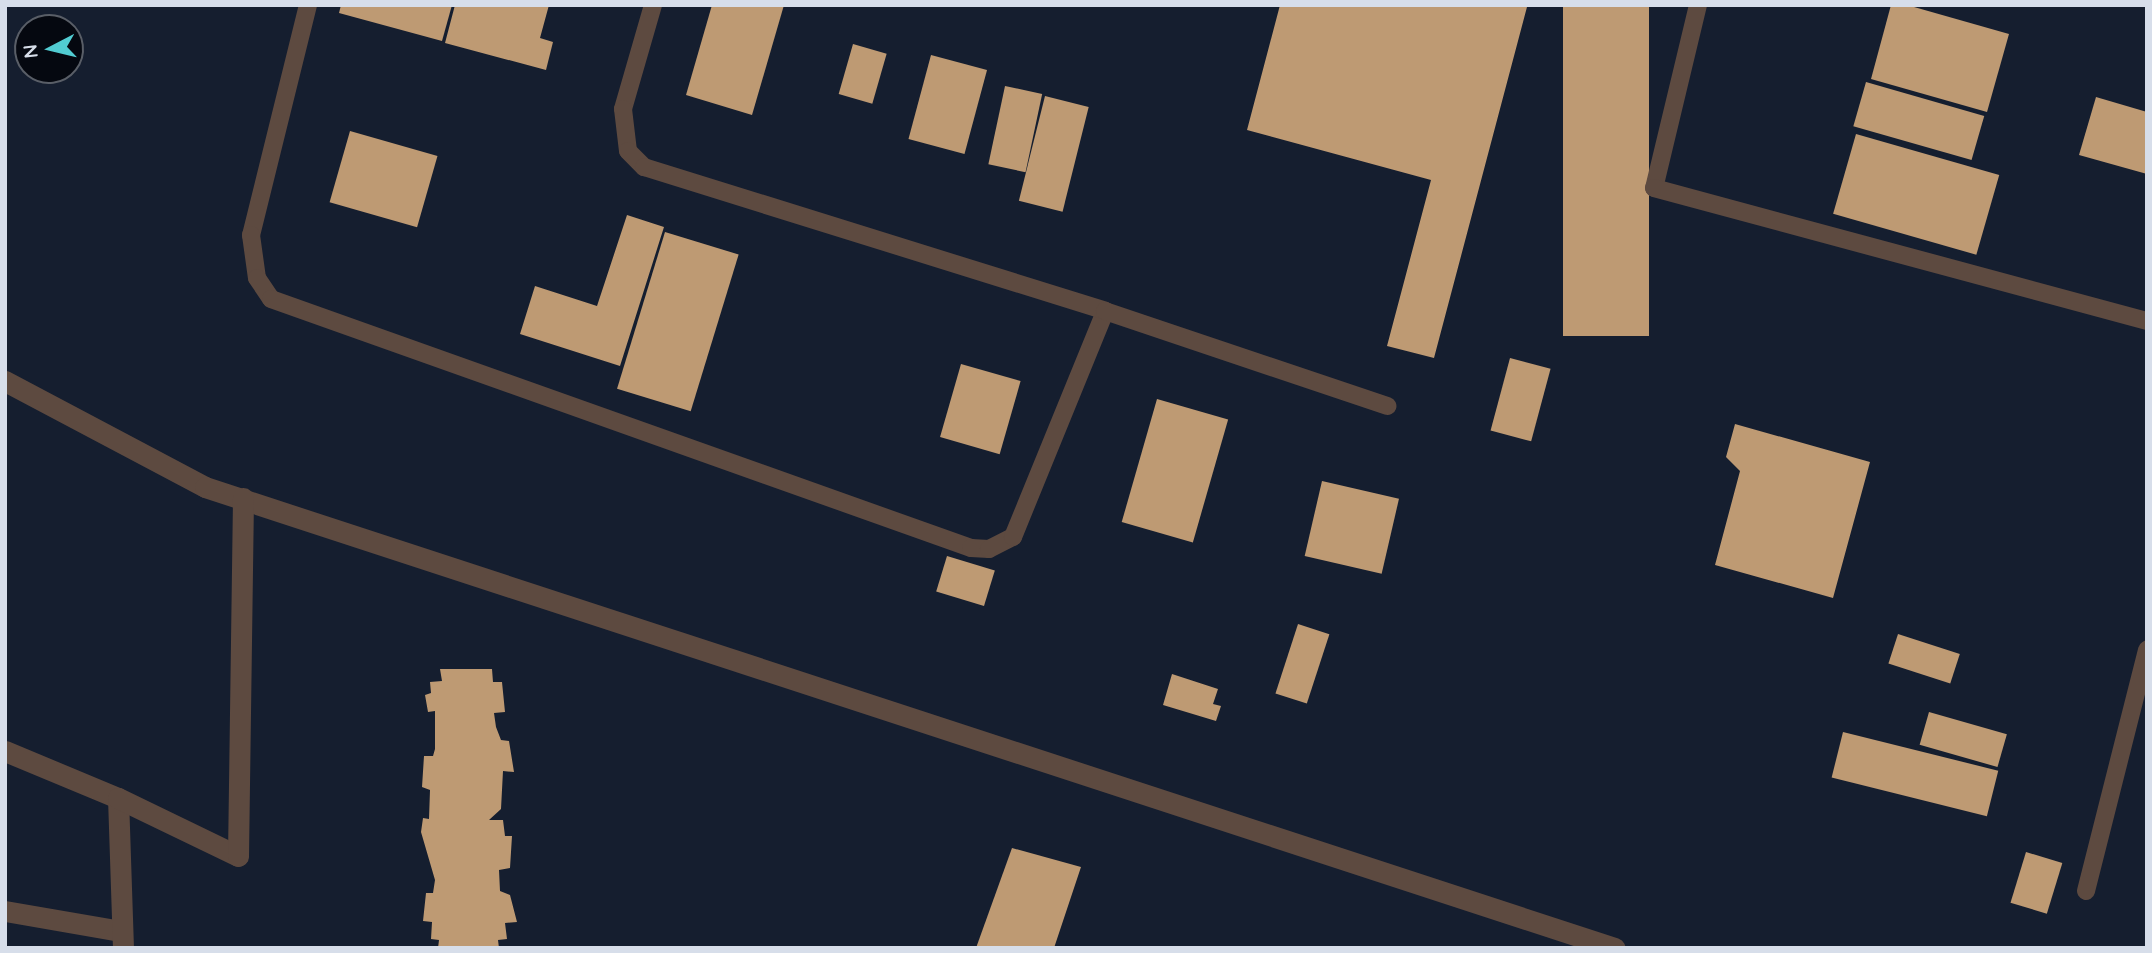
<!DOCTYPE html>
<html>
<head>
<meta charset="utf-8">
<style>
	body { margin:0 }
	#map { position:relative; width:2152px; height:953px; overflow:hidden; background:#151e2f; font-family:Quicksand,sans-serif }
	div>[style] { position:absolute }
	.building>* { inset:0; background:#be9a73; transform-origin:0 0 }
	.lane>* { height:18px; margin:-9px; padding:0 9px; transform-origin:9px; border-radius:9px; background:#5d4a40 }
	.street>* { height:21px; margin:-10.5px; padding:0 10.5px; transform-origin:10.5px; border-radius:10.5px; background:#5d4a40 }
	span { translate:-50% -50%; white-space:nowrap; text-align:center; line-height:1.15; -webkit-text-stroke:7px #050810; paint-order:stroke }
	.frame { position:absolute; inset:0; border:7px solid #d7deea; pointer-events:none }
	.north { position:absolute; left:14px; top:14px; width:70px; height:70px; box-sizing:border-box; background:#050810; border:2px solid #595e67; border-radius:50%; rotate:263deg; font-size:19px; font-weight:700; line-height:28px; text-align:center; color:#d7deea }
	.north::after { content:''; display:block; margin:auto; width:24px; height:32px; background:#51ccd2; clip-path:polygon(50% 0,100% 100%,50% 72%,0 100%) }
</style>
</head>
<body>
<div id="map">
	<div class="building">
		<i style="clip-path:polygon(341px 5px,452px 5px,442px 41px,339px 13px)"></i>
		<i style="clip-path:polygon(455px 5px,549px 5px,540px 38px,553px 42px,546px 70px,445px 43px)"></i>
		<i style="clip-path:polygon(712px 5px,784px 5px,752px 115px,686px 95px)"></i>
		<i style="clip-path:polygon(1280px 5px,1527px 7px,1434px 358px,1387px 346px,1431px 180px,1247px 130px)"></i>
		<i style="left:1563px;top:5px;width:86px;height:331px"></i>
		<i style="clip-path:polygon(1891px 5px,1907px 5px,2009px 34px,1987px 112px,1871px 79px)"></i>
		<i style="left:853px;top:44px;width:35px;height:52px;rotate:16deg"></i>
		<i style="left:931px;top:55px;width:58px;height:87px;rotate:15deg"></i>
		<i style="left:1866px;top:82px;width:123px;height:46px;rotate:16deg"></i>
		<i style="left:1005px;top:86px;width:38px;height:80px;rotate:12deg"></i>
		<i style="left:1045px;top:96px;width:45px;height:108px;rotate:14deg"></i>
		<i style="clip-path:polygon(2096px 97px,2147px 112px,2147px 174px,2079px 155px)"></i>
		<i style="left:350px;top:131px;width:91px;height:74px;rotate:16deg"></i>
		<i style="left:1856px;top:134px;width:149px;height:83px;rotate:16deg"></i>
		<i style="clip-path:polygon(627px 215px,664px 227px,620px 366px,520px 334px,535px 286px,597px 306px)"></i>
		<i style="left:665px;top:232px;width:77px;height:164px;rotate:17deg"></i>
		<i style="left:1510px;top:358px;width:42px;height:75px;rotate:15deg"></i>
		<i style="left:961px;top:364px;width:62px;height:76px;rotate:16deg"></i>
		<i style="left:1157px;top:399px;width:74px;height:128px;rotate:16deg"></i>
		<i style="clip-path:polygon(1735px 424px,1870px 462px,1833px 598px,1715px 565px,1740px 471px,1726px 457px)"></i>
		<i style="left:1322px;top:481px;width:79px;height:77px;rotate:13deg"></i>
		<i style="left:947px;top:556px;width:50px;height:37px;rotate:17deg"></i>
		<i style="left:1298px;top:624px;width:33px;height:73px;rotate:18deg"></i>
		<i style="left:1898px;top:634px;width:65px;height:31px;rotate:18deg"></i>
		<i style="clip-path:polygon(440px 669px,492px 669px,493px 682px,502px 682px,505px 712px,494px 713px,496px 727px,501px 740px,509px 741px,514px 772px,503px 771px,501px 809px,489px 820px,503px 820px,505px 836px,512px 836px,510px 868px,499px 870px,500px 891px,510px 895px,517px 922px,505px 923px,507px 939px,498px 940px,499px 948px,438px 948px,439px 940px,431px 939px,432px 922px,423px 921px,426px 893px,433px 893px,435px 880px,421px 832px,423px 818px,429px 819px,430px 790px,422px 787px,424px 756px,433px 756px,435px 749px,435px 711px,428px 712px,425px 695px,431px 693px,430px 682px,442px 681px)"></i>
		<i style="clip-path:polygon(1172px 674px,1218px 689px,1213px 704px,1221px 706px,1216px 721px,1163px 705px)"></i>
		<i style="left:1929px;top:712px;width:81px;height:34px;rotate:16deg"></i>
		<i style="left:1843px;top:732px;width:160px;height:47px;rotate:14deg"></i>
		<i style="clip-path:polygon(1012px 848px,1081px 867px,1054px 948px,976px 948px)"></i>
		<i style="left:2026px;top:852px;width:38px;height:53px;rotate:17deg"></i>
	</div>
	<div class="lane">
		<i style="left:308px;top:5px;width:237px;rotate:103.9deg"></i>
		<i style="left:251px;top:235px;width:43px;rotate:82.1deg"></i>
		<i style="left:257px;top:278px;width:25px;rotate:56deg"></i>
		<i style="left:271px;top:299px;width:743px;rotate:19.58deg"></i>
		<i style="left:971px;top:548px;width:18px;rotate:3deg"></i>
		<i style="left:989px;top:549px;width:27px;rotate:-27deg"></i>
		<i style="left:1013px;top:537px;width:244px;rotate:-67.8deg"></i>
		<i style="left:653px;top:5px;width:108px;rotate:106.1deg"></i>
		<i style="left:623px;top:109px;width:42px;rotate:83.2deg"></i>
		<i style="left:628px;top:151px;width:23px;rotate:45deg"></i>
		<i style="left:644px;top:167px;width:483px;rotate:17.3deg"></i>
		<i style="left:1105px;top:311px;width:298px;rotate:18.6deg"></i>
		<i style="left:1698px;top:5px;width:188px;rotate:103.5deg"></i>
		<i style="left:1654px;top:188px;width:511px;rotate:15.1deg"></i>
		<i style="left:2086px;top:891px;width:249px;rotate:-75.8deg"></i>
	</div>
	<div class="street">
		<i style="left:5px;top:381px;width:226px;rotate:27.9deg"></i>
		<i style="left:205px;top:487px;width:1483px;rotate:18.11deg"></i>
		<i style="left:5px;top:751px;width:122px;rotate:22.6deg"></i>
		<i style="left:5px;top:911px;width:118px;rotate:9.8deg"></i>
		<i style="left:123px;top:948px;width:150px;rotate:-91.9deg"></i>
		<i style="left:118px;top:798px;width:133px;rotate:25.8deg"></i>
		<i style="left:238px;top:856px;width:358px;rotate:-89.2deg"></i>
	</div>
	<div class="frame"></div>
	<div class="north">N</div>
</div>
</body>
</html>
